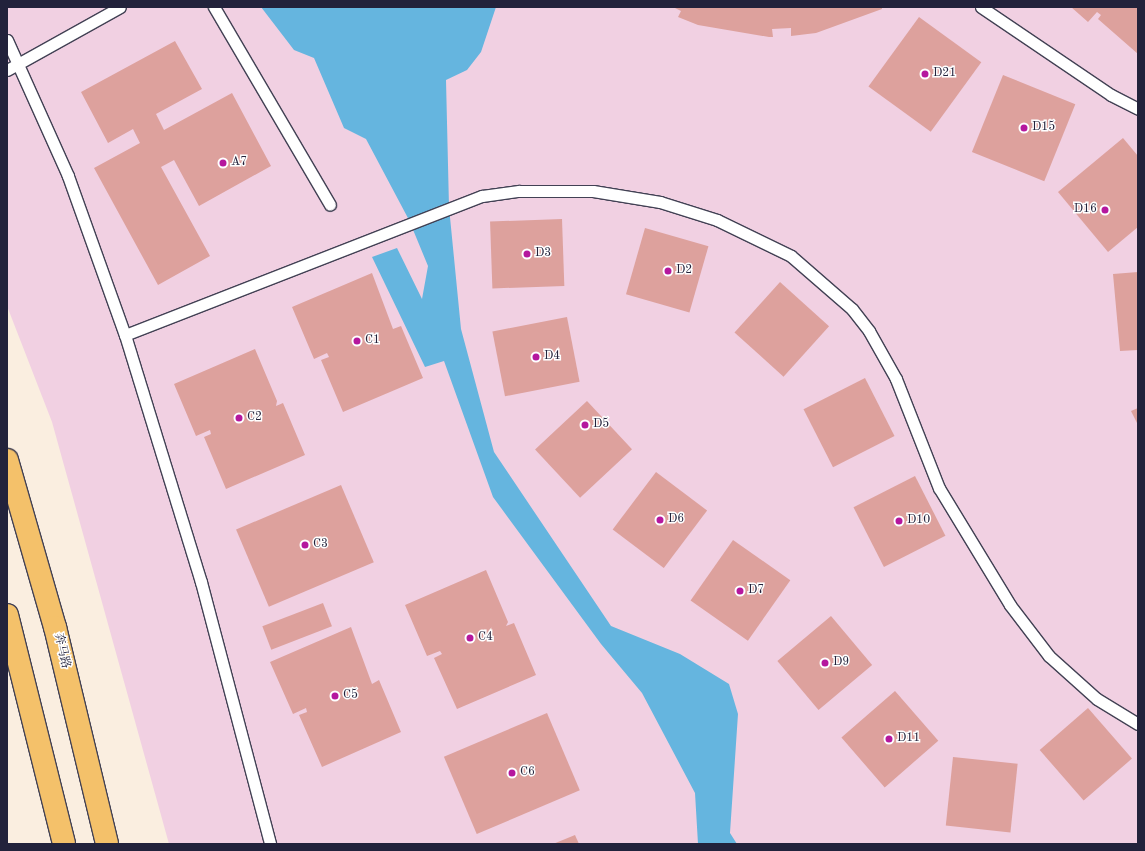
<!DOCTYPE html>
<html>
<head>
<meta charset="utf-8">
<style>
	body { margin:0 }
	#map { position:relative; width:1145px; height:851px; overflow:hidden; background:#faeee0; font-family:"Old Standard TT","Noto Serif SC",serif }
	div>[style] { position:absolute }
	.built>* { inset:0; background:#f1d0e2 }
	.water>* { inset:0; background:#65b5df }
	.building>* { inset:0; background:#dda19d; transform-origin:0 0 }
	.roads { filter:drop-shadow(1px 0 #424154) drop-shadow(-1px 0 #424154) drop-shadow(0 1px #424154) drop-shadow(0 -1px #424154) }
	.lane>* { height:11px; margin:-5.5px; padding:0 5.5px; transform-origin:5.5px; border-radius:5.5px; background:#fff }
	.primary>* { height:22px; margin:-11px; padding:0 11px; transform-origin:11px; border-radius:11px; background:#f4c16a }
	.dots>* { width:11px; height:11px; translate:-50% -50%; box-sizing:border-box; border:2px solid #fff; border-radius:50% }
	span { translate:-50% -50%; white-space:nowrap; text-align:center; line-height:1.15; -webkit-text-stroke:3px #fff; paint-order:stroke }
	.poi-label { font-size:12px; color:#22223b }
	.left { translate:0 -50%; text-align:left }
	.right { translate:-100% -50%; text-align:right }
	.street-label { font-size:12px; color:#22223b }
	.frame { position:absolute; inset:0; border:8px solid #22223b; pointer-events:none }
</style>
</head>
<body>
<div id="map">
	<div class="built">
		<i style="clip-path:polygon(7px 7px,1138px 7px,1138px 844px,169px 844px,52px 422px,7px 306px)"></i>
	</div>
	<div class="water">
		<i style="clip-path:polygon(261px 7px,496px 7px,481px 52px,467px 70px,446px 80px,449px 207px,461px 329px,494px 452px,611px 626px,680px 654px,729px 684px,738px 714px,730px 833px,737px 844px,698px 844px,695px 793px,642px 693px,601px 644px,493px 497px,444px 361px,425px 367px,372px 257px,397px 248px,422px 299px,428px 266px,409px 220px,366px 139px,344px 128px,314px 58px,294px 50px)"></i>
	</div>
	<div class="building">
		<i style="clip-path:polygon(673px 7px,882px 7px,882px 9px,816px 33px,791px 36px,791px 28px,772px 29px,773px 37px,769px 37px,698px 25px,678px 17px,681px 11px)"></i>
		<i style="clip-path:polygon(1071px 7px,1138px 7px,1138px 54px,1098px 19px,1101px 15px,1097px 12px,1088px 22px)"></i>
		<i style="left:919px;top:17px;width:77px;height:86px;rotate:36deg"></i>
		<i style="clip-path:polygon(175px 41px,202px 89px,156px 114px,164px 130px,232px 93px,271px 166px,199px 206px,174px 160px,161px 167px,210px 256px,158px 285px,94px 168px,140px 143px,133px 129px,108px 143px,81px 92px)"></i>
		<i style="left:1003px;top:75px;width:78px;height:83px;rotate:22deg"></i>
		<i style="clip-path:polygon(1123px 138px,1138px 156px,1138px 227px,1108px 252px,1058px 192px)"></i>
		<i style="left:562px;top:219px;width:67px;height:72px;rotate:88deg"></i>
		<i style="left:645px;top:228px;width:66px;height:69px;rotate:16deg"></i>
		<i style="clip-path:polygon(1138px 272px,1138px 350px,1120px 351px,1113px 274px)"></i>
		<i style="clip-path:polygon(372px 273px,393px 329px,401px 326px,423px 378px,343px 412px,321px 360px,329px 357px,327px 353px,314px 359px,292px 307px)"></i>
		<i style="left:780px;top:282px;width:66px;height:68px;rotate:42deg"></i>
		<i style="left:567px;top:317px;width:66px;height:76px;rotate:79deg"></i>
		<i style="clip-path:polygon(255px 349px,277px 401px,276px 406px,283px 403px,305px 455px,226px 489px,204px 437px,211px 434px,210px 430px,196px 436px,174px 384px)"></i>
		<i style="left:865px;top:378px;width:65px;height:69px;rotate:63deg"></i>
		<i style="left:587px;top:401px;width:66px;height:71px;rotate:47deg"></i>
		<i style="clip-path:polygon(1138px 408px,1138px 425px,1131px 411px)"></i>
		<i style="left:656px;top:472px;width:64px;height:72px;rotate:37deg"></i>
		<i style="left:915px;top:476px;width:67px;height:69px;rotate:63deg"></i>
		<i style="left:341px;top:485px;width:84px;height:114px;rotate:67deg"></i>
		<i style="left:733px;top:540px;width:70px;height:74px;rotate:35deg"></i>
		<i style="clip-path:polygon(486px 570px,508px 622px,506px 626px,514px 623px,536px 675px,457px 709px,434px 658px,442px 654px,440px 651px,427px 656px,405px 605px)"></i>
		<i style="left:323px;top:603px;width:25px;height:65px;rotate:69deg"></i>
		<i style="left:831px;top:616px;width:64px;height:70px;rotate:50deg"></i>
		<i style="clip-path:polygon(351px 627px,372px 684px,379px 680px,401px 732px,322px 767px,299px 715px,307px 712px,306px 708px,293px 714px,270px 662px)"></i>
		<i style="left:895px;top:691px;width:66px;height:71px;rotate:49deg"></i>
		<i style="left:1088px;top:708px;width:67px;height:64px;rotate:49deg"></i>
		<i style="left:547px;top:713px;width:84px;height:112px;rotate:67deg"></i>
		<i style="left:953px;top:757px;width:65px;height:69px;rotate:6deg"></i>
		<i style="clip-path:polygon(575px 835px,579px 844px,553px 844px)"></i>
	</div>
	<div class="roads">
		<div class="lane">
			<i style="left:214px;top:7px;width:229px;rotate:59.6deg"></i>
			<i style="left:981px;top:7px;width:157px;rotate:34.1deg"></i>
			<i style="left:1111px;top:95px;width:30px;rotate:27deg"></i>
			<i style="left:7px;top:40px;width:149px;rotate:65.8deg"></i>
			<i style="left:68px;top:176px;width:169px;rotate:70.3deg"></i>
			<i style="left:125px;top:335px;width:258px;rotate:72.9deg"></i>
			<i style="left:201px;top:582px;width:271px;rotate:75.2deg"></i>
			<i style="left:7px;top:70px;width:129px;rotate:-29.1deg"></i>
			<i style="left:125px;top:335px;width:383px;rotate:-21.3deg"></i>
			<i style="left:482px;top:196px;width:37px;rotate:-8deg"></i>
			<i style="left:519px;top:191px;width:74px"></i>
			<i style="left:593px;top:191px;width:68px;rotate:9.3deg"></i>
			<i style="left:660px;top:202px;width:60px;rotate:17.5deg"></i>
			<i style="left:717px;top:220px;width:82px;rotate:25.9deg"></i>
			<i style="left:791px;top:256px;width:81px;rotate:41deg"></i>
			<i style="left:852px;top:309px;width:28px;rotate:52deg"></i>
			<i style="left:869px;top:331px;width:55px;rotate:60.6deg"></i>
			<i style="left:896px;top:379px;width:117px;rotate:68.5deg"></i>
			<i style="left:939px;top:488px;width:137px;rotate:58.7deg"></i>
			<i style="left:1010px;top:605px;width:64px;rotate:52.6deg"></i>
			<i style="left:1049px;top:656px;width:64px;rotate:41.9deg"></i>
			<i style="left:1097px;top:699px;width:48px;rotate:31.4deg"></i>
		</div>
		<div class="primary">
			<i style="left:7px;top:460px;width:174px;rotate:74deg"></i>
			<i style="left:55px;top:627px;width:223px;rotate:76.5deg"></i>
			<i style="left:7px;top:615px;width:236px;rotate:76deg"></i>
		</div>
	</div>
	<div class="dots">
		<i style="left:925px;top:74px;background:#b5179e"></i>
		<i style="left:1024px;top:128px;background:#b5179e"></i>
		<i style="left:223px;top:163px;background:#b5179e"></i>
		<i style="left:1105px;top:210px;background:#b5179e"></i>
		<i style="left:527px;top:254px;background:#b5179e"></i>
		<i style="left:668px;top:271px;background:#b5179e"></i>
		<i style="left:357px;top:341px;background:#b5179e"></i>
		<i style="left:536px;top:357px;background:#b5179e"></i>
		<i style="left:239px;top:418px;background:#b5179e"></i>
		<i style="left:585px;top:425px;background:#b5179e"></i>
		<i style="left:660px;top:520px;background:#b5179e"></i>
		<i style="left:899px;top:521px;background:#b5179e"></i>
		<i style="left:305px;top:545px;background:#b5179e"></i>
		<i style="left:740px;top:591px;background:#b5179e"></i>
		<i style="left:470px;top:638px;background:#b5179e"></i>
		<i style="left:825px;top:663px;background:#b5179e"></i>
		<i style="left:335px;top:696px;background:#b5179e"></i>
		<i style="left:889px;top:739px;background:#b5179e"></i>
		<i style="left:512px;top:773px;background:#b5179e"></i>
	</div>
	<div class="poi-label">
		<span class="left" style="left:933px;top:74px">D21</span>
		<span class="left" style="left:1032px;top:128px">D15</span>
		<span class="left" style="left:231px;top:163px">A7</span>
		<span class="right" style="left:1097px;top:210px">D16</span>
		<span class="left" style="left:535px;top:254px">D3</span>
		<span class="left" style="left:676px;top:271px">D2</span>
		<span class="left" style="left:365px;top:341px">C1</span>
		<span class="left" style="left:544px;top:357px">D4</span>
		<span class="left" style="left:247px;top:418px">C2</span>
		<span class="left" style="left:593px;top:425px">D5</span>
		<span class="left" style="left:668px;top:520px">D6</span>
		<span class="left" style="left:907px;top:521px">D10</span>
		<span class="left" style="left:313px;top:545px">C3</span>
		<span class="left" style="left:748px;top:591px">D7</span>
		<span class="left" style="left:478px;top:638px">C4</span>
		<span class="left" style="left:833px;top:663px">D9</span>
		<span class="left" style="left:343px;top:696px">C5</span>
		<span class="left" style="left:897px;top:739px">D11</span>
		<span class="left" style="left:520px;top:773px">C6</span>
	</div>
	<div class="street-label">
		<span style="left:61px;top:651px;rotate:77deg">奔马路</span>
	</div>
	<div class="frame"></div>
</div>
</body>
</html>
